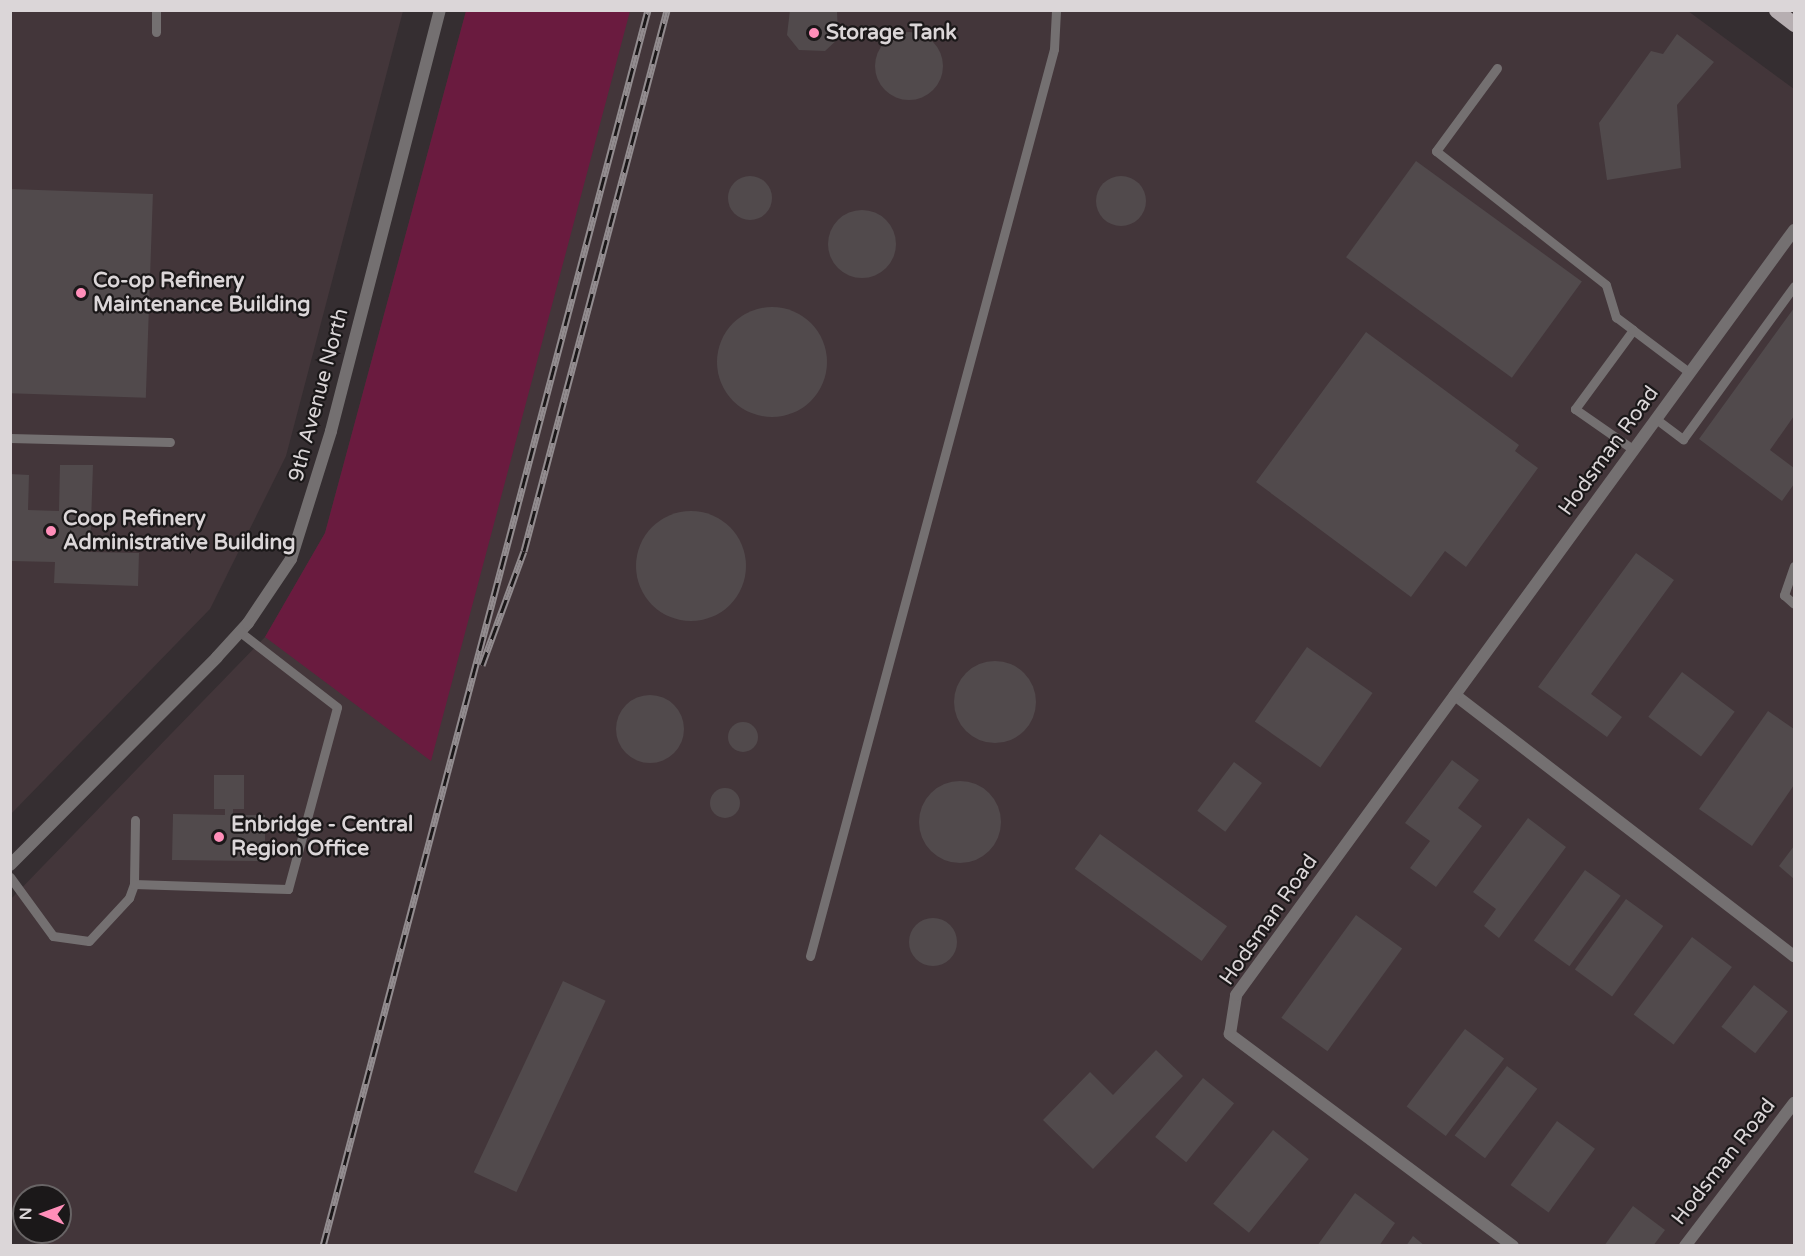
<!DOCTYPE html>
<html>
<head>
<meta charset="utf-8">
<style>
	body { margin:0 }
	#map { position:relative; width:1805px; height:1256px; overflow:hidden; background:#352e31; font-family:"Varela Round",sans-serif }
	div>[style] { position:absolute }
	.built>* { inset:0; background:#43363a }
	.green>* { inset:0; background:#6a1b3f }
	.building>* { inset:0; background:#514a4c; transform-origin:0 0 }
	.round { border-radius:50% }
	.service>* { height:9px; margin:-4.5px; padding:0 4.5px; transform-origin:4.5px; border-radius:4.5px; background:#747071 }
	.minor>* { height:12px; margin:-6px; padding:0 6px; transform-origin:6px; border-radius:6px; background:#747071 }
	.tertiary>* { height:12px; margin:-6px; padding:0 6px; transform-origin:6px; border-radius:6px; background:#747071 }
	.primary>* { height:15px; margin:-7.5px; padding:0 7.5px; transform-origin:7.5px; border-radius:7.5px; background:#b6aeb1 }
	.rail>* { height:7px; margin-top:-3.5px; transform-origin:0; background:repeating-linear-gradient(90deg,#1b1819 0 14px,#928c8f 0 28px); box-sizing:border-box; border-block:2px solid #928c8f }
	.dots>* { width:16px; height:16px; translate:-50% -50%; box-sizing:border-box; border:3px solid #1b1819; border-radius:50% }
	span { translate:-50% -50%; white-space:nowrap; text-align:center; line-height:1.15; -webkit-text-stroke:4.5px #1b1819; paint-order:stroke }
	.poi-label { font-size:21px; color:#dbd6d8; font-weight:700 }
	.left { translate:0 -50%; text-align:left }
	.street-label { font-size:21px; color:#dbd6d8 }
	.frame { position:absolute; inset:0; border:12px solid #dbd6d8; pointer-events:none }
	.north { position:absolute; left:12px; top:1184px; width:60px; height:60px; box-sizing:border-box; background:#1b1819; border:2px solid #686465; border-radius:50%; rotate:271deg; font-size:16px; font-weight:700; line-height:24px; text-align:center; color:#dbd6d8 }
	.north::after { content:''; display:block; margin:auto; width:21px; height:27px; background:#ff8eb9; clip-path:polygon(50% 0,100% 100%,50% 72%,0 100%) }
</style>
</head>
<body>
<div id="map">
	<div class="built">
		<i style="clip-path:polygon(11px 11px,403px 11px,286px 456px,210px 609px,11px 814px)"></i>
		<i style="clip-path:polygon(466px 11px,1688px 11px,1794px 89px,1794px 1245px,38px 1245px,26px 1232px,60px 1232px,60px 1196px,24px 1196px,24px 1230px,11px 1215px,10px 900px,265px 637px,325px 533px)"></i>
	</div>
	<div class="green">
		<i style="clip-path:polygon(466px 11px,630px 11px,431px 761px,265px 637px,325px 533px)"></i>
	</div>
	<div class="building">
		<i style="clip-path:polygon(790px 10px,837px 10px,838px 39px,825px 51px,799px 50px,787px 35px)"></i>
		<i class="round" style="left:875px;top:32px;width:68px;height:68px"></i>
		<i style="clip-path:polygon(1677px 34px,1714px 62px,1677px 105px,1681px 168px,1607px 180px,1599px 123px,1651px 51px,1663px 54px)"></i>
		<i style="left:1416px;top:161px;width:205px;height:119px;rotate:36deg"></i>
		<i class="round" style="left:1096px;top:176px;width:50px;height:50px"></i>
		<i class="round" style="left:728px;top:176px;width:44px;height:44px"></i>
		<i style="left:10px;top:189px;width:143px;height:204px;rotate:2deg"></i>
		<i class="round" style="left:828px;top:210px;width:68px;height:68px"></i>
		<i class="round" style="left:717px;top:307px;width:110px;height:110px"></i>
		<i style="clip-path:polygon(1794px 308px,1794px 416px,1770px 450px,1794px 468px,1794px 484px,1782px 501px,1699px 439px)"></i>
		<i style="clip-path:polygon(1366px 332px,1519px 445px,1515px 451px,1538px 468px,1466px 567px,1445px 551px,1411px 597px,1256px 482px)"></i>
		<i style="clip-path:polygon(60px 465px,93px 465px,90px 552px,139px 553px,138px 586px,54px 583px,55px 562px,10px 561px,10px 474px,29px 475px,28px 510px,59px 511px)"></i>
		<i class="round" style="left:636px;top:511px;width:110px;height:110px"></i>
		<i style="clip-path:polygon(1636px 553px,1674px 580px,1591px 694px,1622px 717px,1607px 737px,1538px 687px)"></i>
		<i style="left:1307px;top:647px;width:80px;height:91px;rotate:35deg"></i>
		<i class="round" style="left:954px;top:661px;width:82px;height:82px"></i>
		<i style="left:1682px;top:672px;width:66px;height:56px;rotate:37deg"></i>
		<i class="round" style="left:616px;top:695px;width:68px;height:68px"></i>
		<i style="clip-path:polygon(1768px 711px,1794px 729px,1794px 785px,1752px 846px,1699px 809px)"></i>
		<i class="round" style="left:728px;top:722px;width:30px;height:30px"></i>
		<i style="clip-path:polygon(1452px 760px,1479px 780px,1458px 808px,1482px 826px,1436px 887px,1410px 868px,1430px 841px,1405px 823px)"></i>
		<i style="left:1234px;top:762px;width:35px;height:61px;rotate:37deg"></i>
		<i style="clip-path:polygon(214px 775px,244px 775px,244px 809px,233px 809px,233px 815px,265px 815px,265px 861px,172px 860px,173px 814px,225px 815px,225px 809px,214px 809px)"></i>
		<i class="round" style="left:919px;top:781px;width:82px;height:82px"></i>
		<i class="round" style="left:710px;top:788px;width:30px;height:30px"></i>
		<i style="clip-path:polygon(1528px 818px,1566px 847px,1499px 938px,1484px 926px,1496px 909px,1473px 892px)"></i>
		<i style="left:1100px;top:834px;width:157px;height:43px;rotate:36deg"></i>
		<i style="clip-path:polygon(1794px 846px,1794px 879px,1779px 866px)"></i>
		<i style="left:1585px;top:870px;width:44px;height:87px;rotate:36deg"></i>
		<i style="left:1626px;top:899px;width:46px;height:87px;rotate:36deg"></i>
		<i style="left:1356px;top:915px;width:57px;height:127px;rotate:36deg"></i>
		<i class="round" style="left:909px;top:918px;width:48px;height:48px"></i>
		<i style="left:1692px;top:937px;width:50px;height:97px;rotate:37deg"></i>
		<i style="left:563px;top:981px;width:47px;height:211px;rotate:25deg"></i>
		<i style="left:1754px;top:985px;width:43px;height:53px;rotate:38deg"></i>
		<i style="left:1465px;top:1029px;width:49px;height:97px;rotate:37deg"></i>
		<i style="clip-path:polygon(1156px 1050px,1183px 1076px,1093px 1169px,1043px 1120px,1090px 1072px,1113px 1095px)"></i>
		<i style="left:1507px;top:1066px;width:38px;height:87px;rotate:37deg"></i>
		<i style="left:1203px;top:1078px;width:40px;height:76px;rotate:39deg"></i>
		<i style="left:1557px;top:1121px;width:47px;height:79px;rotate:36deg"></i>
		<i style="left:1273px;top:1130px;width:46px;height:95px;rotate:39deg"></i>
		<i style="clip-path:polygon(1355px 1193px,1395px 1223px,1379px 1246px,1317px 1246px)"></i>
		<i style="clip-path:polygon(1633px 1206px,1665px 1230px,1653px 1246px,1604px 1246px)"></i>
		<i style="clip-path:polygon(1413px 1236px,1425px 1246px,1406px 1246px)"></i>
	</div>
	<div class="service">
		<i style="left:156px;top:32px;width:22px;rotate:-90deg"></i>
		<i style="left:1497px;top:68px;width:103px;rotate:126.3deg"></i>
		<i style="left:1436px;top:151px;width:216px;rotate:38.2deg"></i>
		<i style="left:1606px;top:285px;width:34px;rotate:73deg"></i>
		<i style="left:1616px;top:317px;width:21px;rotate:37deg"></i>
		<i style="left:1656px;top:419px;width:34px;rotate:37deg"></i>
		<i style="left:1683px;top:439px;width:189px;rotate:-54deg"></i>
		<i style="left:10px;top:438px;width:160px;rotate:1.4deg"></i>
		<i style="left:1634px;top:450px;width:72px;rotate:-145.2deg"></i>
		<i style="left:1575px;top:409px;width:98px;rotate:-53.7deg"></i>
		<i style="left:1633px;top:330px;width:71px;rotate:37deg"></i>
		<i style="left:1794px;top:566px;width:31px;rotate:109deg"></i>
		<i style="left:1784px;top:595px;width:13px;rotate:42deg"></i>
		<i style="left:10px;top:877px;width:73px;rotate:53.9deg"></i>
		<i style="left:53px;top:936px;width:36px;rotate:8deg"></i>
		<i style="left:89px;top:941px;width:59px;rotate:-47.1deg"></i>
		<i style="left:129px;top:898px;width:15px;rotate:-70deg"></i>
		<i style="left:134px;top:884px;width:64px;rotate:-89.1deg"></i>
		<i style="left:134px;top:884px;width:154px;rotate:1.9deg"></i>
		<i style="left:288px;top:889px;width:188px;rotate:-74.9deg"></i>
		<i style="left:337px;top:707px;width:123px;rotate:-142.3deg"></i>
		<i style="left:810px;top:956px;width:939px;rotate:-74.94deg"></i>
		<i style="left:1054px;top:49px;width:39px;rotate:-87deg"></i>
	</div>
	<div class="minor">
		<i style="left:1455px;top:695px;width:428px;rotate:37.6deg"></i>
		<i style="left:1513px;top:1246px;width:354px;rotate:-143.2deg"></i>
		<i style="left:1230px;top:1034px;width:39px;rotate:-81deg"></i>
		<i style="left:1236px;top:995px;width:947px;rotate:-53.89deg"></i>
		<i style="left:1685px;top:1246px;width:180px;rotate:-52.7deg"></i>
	</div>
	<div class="tertiary">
		<i style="left:10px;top:865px;width:293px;rotate:-45.1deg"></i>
		<i style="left:217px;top:657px;width:46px;rotate:-47.6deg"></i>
		<i style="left:248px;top:623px;width:77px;rotate:-56.1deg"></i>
		<i style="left:291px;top:559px;width:134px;rotate:-72.6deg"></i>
		<i style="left:331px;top:431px;width:435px;rotate:-75.5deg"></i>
	</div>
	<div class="primary">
		<i style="left:1776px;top:10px;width:23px;rotate:38deg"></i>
	</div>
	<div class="rail">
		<i style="left:482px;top:665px;width:121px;rotate:-69.8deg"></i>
		<i style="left:524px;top:551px;width:560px;rotate:-75.19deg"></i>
		<i style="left:323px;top:1246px;width:1278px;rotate:-75.27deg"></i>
	</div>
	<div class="dots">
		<i style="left:814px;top:33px;background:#ff8eb9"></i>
		<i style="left:81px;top:293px;background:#ff8eb9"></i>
		<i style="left:51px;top:531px;background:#ff8eb9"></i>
		<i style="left:219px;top:837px;background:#ff8eb9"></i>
	</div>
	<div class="poi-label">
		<span class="left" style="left:826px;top:33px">Storage Tank</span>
		<span class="left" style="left:93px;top:293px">Co-op Refinery<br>Maintenance Building</span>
		<span class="left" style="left:63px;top:531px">Coop Refinery<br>Administrative Building</span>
		<span class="left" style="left:231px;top:837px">Enbridge - Central<br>Region Office</span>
	</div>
	<div class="street-label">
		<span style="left:319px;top:395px;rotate:-75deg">9th Avenue North</span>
		<span style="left:1609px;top:451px;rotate:-54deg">Hodsman Road</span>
		<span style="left:1269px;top:920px;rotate:-55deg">Hodsman Road</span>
		<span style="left:1724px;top:1162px;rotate:-52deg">Hodsman Road</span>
	</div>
	<div class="frame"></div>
	<div class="north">N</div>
</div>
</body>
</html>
